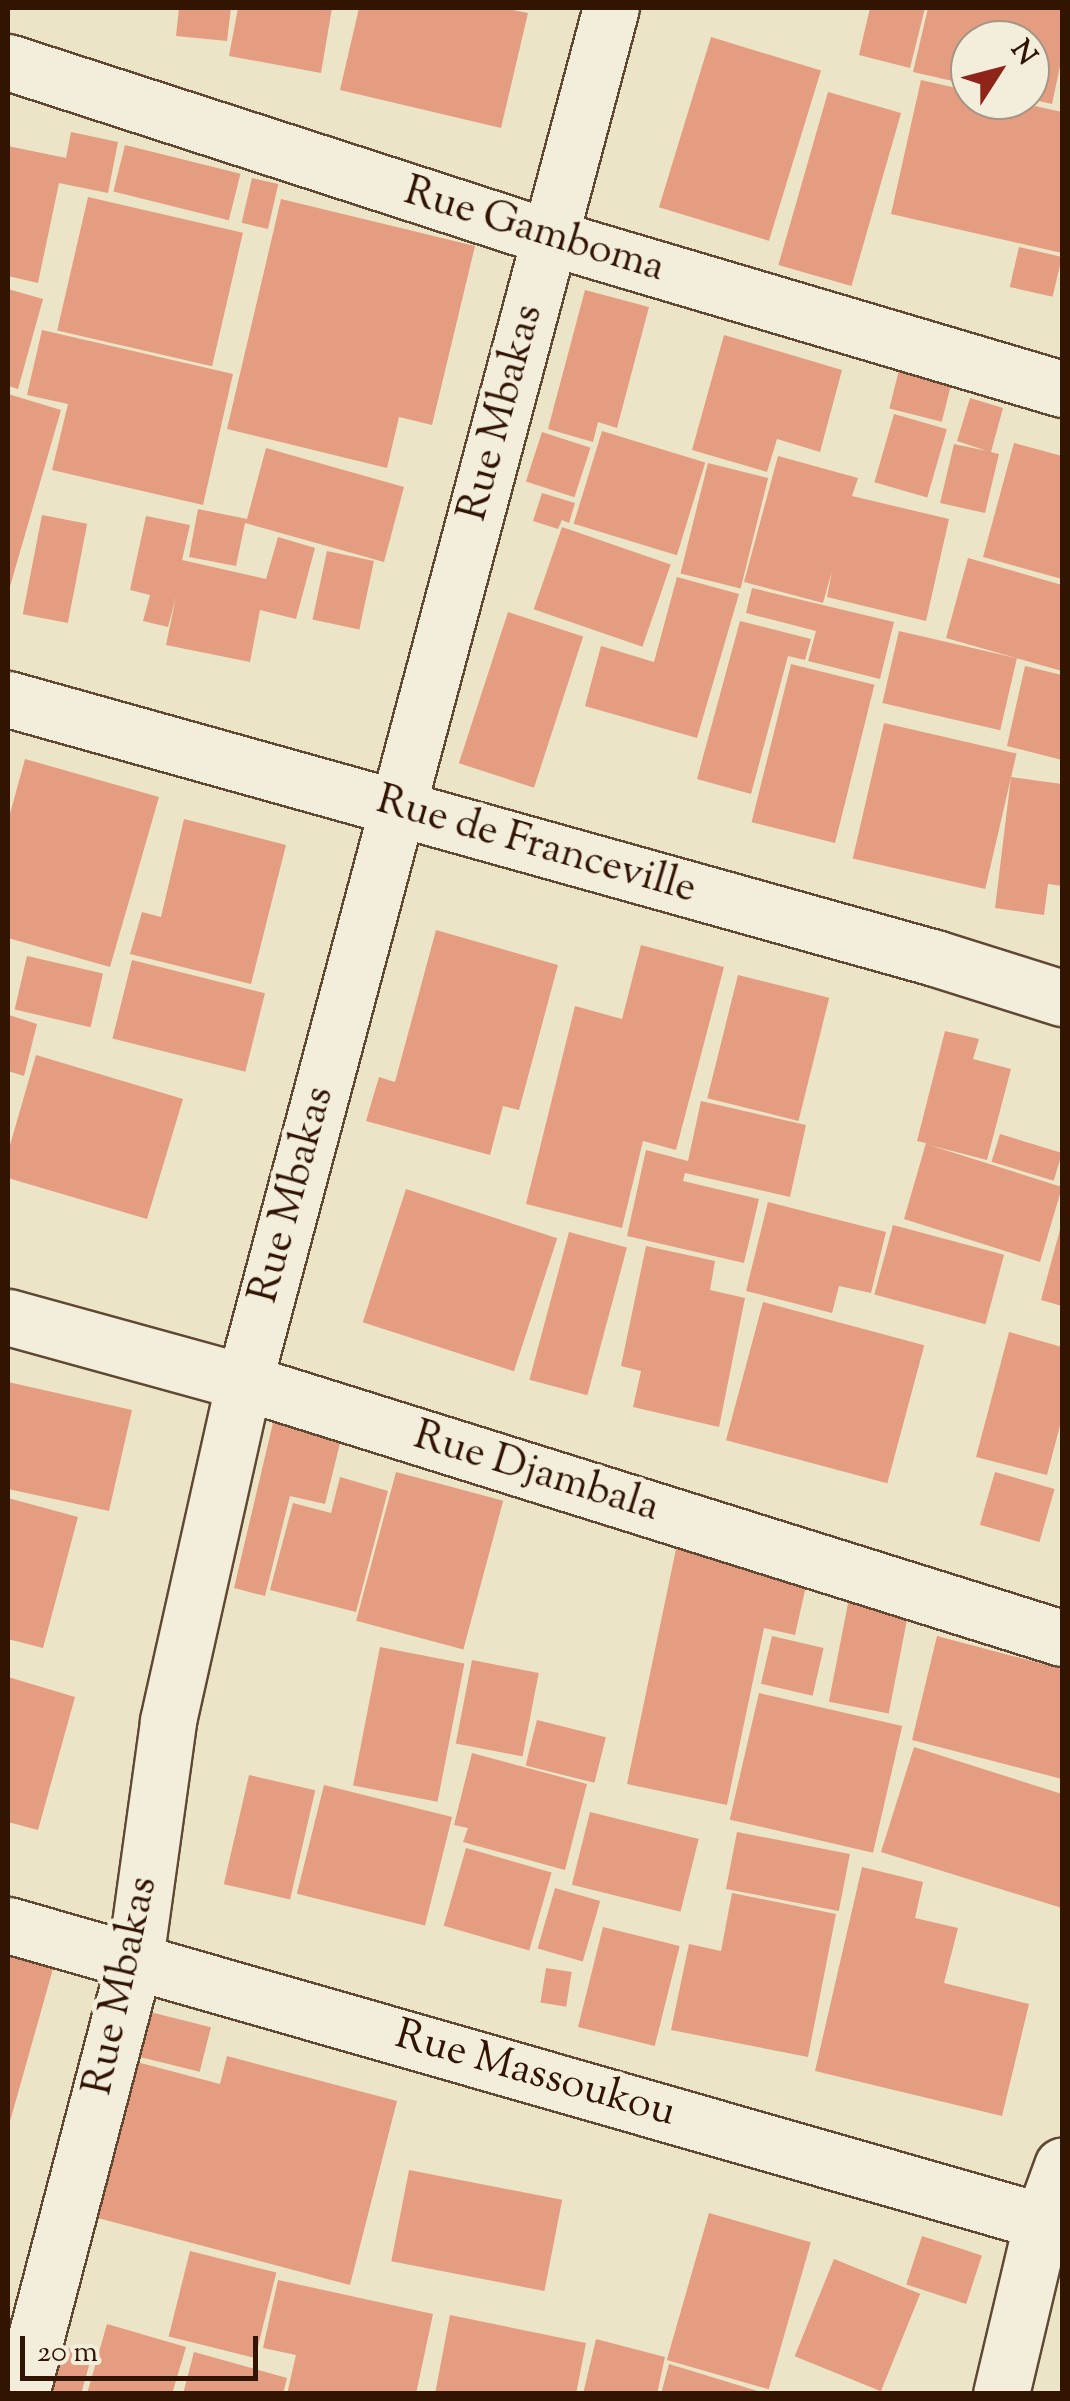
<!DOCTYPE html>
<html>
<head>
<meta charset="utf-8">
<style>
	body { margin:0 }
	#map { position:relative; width:1070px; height:2401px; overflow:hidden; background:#ece4c7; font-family:"Sorts Mill Goudy",serif }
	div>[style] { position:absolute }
	.building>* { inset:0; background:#e49d81; transform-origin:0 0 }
	.roads { filter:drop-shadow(2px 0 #604833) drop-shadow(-2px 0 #604833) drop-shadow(0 2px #604833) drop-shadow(0 -2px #604833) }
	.street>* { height:55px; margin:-27.5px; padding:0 27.5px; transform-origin:27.5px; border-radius:27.5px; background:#f3eddb }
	span { translate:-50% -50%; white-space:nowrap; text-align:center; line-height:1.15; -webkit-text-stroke:10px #f3eddb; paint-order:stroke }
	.street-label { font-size:42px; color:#311402 }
	.frame { position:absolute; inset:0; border:10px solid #311402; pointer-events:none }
	.north { position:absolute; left:950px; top:20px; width:100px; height:100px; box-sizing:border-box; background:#f3eddb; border:2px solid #a59684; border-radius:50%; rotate:54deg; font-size:28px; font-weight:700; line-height:40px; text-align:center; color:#311402 }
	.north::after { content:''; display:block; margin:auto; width:35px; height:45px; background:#8f2418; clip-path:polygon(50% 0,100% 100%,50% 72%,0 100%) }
	.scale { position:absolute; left:20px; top:2336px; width:238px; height:45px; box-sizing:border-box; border:5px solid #311402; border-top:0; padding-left:12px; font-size:30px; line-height:35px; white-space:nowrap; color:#311402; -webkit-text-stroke:8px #f3eddb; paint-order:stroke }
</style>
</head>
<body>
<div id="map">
	<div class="building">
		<i style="clip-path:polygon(179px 8px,231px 8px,227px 41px,176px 36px)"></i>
		<i style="clip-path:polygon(238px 8px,332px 8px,321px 73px,229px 56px)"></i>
		<i style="clip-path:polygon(359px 8px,503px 8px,528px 13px,501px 128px,340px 90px)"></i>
		<i style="clip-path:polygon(870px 8px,925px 8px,910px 68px,859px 55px)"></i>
		<i style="clip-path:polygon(928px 8px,1062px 10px,1062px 57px,1052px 104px,1030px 99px,1030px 40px,970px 40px,970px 85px,913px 72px)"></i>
		<i style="left:711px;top:37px;width:115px;height:178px;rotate:17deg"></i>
		<i style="clip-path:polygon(921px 80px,970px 91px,970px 100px,1008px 100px,1062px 112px,1062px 253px,891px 214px)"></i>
		<i style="left:828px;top:92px;width:76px;height:180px;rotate:16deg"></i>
		<i style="clip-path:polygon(71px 132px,118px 142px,108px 193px,59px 183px,38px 283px,8px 276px,8px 146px,66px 158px)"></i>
		<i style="left:125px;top:145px;width:119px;height:48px;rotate:14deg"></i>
		<i style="left:252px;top:178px;width:27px;height:46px;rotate:13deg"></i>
		<i style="left:88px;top:197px;width:159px;height:137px;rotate:13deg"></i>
		<i style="clip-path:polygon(281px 199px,475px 246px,432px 425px,399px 417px,387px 468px,227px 429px)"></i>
		<i style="left:1019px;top:247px;width:44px;height:41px;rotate:13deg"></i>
		<i style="clip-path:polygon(8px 289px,43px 299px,18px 389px,8px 386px)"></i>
		<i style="clip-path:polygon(585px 290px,649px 307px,617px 428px,598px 422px,593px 442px,548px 429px)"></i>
		<i style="clip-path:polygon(42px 330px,233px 374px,203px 505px,52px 470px,68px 404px,27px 395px)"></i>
		<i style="clip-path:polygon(724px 335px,842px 370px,820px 452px,777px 439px,767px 472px,692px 450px)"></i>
		<i style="left:901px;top:362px;width:54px;height:48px;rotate:14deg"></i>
		<i style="clip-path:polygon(8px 394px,61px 410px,9px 590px,8px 590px)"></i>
		<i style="clip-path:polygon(970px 398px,1003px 408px,991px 452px,999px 454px,985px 513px,940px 503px,954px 444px,987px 451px,957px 441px)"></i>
		<i style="left:894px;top:414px;width:55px;height:71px;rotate:16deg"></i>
		<i style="left:602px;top:431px;width:108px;height:97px;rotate:17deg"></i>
		<i style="left:542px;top:432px;width:51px;height:52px;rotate:18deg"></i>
		<i style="clip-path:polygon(1014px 443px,1062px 456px,1062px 579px,983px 557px)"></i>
		<i style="clip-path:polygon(266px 448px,404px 487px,384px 562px,245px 523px,236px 566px,189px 557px,198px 509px,247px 519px)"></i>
		<i style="clip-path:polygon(778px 456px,858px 478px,852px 496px,949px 519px,926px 621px,827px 597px,832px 571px,823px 603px,744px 582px)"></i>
		<i style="left:708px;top:463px;width:62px;height:114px;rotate:14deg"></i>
		<i style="clip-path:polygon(542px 493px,575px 503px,569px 523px,562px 520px,558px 529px,533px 521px)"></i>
		<i style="left:42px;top:515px;width:46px;height:101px;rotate:11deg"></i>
		<i style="clip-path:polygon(146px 516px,190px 525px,182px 560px,266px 579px,278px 537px,315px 548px,296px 619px,260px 610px,250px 662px,166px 645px,176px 597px,168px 627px,143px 621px,150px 595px,130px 590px)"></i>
		<i style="left:562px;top:527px;width:115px;height:87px;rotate:19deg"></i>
		<i style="left:327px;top:551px;width:48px;height:70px;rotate:12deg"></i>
		<i style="clip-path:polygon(968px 558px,1062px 585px,1062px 671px,946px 638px)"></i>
		<i style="clip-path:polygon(677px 577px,739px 594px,697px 738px,585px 706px,601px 646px,654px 662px)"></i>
		<i style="clip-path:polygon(752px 588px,894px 622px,880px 679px,808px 661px,816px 631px,746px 613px)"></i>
		<i style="left:508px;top:612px;width:79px;height:159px;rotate:18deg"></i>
		<i style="clip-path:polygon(740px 621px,811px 639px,805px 660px,788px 656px,751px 794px,697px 779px)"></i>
		<i style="left:899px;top:631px;width:121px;height:74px;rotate:13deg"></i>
		<i style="left:791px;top:664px;width:86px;height:163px;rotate:14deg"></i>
		<i style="clip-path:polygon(1025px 666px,1062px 675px,1062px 760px,1007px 746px)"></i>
		<i style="left:884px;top:723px;width:136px;height:139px;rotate:13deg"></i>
		<i style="clip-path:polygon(25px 759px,159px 797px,110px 967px,8px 938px,8px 821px)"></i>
		<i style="clip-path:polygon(1011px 777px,1062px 784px,1062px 886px,1048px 884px,1044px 915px,995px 908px)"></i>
		<i style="clip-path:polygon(184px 819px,286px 845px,251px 984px,130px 954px,142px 912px,161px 917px)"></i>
		<i style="clip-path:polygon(436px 930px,558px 965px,519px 1110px,503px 1106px,490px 1155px,366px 1121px,379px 1077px,395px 1082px)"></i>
		<i style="clip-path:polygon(641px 945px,724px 967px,676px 1150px,643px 1141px,622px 1228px,526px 1204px,575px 1006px,622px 1019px)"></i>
		<i style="left:27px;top:956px;width:78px;height:55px;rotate:13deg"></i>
		<i style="left:132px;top:960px;width:137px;height:81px;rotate:14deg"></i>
		<i style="left:738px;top:975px;width:94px;height:127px;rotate:14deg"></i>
		<i style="clip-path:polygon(9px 1015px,37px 1024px,24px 1076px,8px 1071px)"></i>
		<i style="clip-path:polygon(945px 1031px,979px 1039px,973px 1059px,1011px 1069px,987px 1160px,929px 1145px,1062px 1187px,1040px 1262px,904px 1219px,926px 1143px,917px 1141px)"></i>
		<i style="clip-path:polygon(36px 1055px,183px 1099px,147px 1219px,8px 1178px,8px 1152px)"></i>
		<i style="clip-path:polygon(701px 1101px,806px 1125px,790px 1197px,685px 1173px,683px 1181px,759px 1199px,744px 1263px,627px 1236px,646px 1150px,688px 1161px)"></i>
		<i style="left:1000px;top:1134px;width:65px;height:29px;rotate:17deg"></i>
		<i style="left:406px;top:1189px;width:159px;height:140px;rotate:18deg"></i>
		<i style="clip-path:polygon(768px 1202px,886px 1232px,871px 1293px,839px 1286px,832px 1313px,746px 1291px)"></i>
		<i style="clip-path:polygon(1062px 1222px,1062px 1306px,1041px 1300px)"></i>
		<i style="left:893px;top:1225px;width:115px;height:72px;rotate:15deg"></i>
		<i style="left:569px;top:1232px;width:60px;height:153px;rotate:15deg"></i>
		<i style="clip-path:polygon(646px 1246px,715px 1261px,710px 1290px,745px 1298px,719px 1427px,633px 1407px,641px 1371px,621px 1366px)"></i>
		<i style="left:763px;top:1302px;width:167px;height:143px;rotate:15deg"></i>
		<i style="clip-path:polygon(1009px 1332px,1062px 1347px,1062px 1418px,1047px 1475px,976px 1457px)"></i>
		<i style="clip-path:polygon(8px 1382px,132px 1410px,109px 1511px,8px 1489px)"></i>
		<i style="clip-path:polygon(276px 1410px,344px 1427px,325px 1504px,290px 1496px,265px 1596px,234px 1588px)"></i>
		<i style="left:396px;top:1472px;width:111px;height:154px;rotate:15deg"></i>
		<i style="left:995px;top:1472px;width:62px;height:55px;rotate:16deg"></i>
		<i style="clip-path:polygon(340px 1477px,388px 1491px,356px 1612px,270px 1590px,293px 1503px,331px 1513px)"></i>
		<i style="clip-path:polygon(8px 1498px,78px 1517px,43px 1648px,8px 1639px)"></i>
		<i style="clip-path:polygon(676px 1549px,808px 1577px,795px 1635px,764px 1628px,727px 1805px,627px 1784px)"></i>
		<i style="left:851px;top:1588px;width:61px;height:116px;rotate:11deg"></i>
		<i style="left:772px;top:1636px;width:53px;height:49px;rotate:13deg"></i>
		<i style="clip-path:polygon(937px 1636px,1062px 1669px,1062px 1779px,912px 1740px)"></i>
		<i style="left:380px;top:1647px;width:86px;height:141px;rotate:11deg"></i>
		<i style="left:472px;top:1660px;width:68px;height:85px;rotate:11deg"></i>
		<i style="clip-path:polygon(8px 1677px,75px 1697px,38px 1830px,8px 1822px)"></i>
		<i style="left:759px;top:1693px;width:147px;height:130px;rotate:13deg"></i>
		<i style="left:537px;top:1720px;width:71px;height:47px;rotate:14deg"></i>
		<i style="clip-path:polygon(914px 1747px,1062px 1794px,1062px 1908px,881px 1852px)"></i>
		<i style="clip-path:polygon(472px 1753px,587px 1784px,565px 1870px,463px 1842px,468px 1828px,454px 1825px)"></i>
		<i style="left:249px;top:1775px;width:68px;height:112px;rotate:13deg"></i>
		<i style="left:324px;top:1785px;width:132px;height:112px;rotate:14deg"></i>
		<i style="left:590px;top:1812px;width:112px;height:75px;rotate:14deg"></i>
		<i style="left:737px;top:1832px;width:115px;height:58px;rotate:11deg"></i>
		<i style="left:466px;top:1848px;width:89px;height:81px;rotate:16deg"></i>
		<i style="clip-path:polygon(862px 1867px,923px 1882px,915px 1918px,958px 1928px,944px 1983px,1029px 2004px,1002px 2116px,815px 2071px)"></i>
		<i style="left:555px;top:1888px;width:47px;height:63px;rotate:16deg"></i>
		<i style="clip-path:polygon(732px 1893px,836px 1914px,808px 2057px,671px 2030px,689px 1944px,721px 1951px)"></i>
		<i style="left:603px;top:1927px;width:79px;height:103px;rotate:14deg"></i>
		<i style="clip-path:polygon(8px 1951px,54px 1965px,9px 2125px,8px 2125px)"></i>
		<i style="left:546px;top:1968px;width:26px;height:35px;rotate:9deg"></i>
		<i style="left:142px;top:2010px;width:71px;height:46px;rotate:14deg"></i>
		<i style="clip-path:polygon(227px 2056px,397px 2101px,350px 2285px,94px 2217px,133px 2061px,220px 2084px)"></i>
		<i style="left:409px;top:2170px;width:156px;height:93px;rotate:11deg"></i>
		<i style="left:709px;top:2213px;width:106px;height:153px;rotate:16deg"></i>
		<i style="left:922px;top:2236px;width:63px;height:51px;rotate:18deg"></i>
		<i style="left:190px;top:2251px;width:89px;height:88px;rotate:14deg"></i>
		<i style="left:834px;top:2259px;width:93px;height:105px;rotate:22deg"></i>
		<i style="clip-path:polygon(278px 2280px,433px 2314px,416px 2394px,287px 2394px,296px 2355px,263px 2348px)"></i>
		<i style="clip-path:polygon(450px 2315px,586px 2343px,576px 2394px,435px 2394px)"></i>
		<i style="clip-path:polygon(107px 2324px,186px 2347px,172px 2394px,87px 2394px)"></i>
		<i style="clip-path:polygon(596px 2339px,665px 2357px,657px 2394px,583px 2394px)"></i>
		<i style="clip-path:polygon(44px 2341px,92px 2355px,81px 2394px,30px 2394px)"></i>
		<i style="clip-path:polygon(194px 2352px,287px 2378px,283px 2394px,183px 2394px)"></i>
		<i style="clip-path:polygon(669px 2364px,764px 2393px,764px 2394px,661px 2394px)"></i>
	</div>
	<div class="roads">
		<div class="street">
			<i style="left:8px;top:62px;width:569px;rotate:17.93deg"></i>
			<i style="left:549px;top:237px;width:535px;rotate:16.5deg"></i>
			<i style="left:8px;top:699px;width:963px;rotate:15.61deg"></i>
			<i style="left:935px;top:958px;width:133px;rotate:17.5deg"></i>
			<i style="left:8px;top:1317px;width:245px;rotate:15.4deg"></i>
			<i style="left:244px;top:1382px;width:857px;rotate:17.38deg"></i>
			<i style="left:8px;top:1925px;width:1096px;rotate:15.99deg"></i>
			<i style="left:21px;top:2394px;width:449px;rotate:-75.3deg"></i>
			<i style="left:135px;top:1960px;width:241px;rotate:-82.1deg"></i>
			<i style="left:168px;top:1721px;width:347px;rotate:-77.4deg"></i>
			<i style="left:244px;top:1382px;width:1422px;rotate:-75.05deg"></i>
			<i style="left:1001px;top:2394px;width:178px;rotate:-76.7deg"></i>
			<i style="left:1042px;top:2221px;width:59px;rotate:-70deg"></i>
		</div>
	</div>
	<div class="street-label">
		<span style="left:534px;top:231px;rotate:17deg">Rue Gamboma</span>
		<span style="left:502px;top:413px;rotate:-75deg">Rue Mbakas</span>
		<span style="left:536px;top:846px;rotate:16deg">Rue de Franceville</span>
		<span style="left:293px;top:1195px;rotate:-75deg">Rue Mbakas</span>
		<span style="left:536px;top:1473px;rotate:17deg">Rue Djambala</span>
		<span style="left:122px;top:1986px;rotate:-78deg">Rue Mbakas</span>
		<span style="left:535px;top:2075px;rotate:16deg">Rue Massoukou</span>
	</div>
	<div class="frame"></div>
	<div class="north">N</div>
	<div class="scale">20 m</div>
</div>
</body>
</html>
